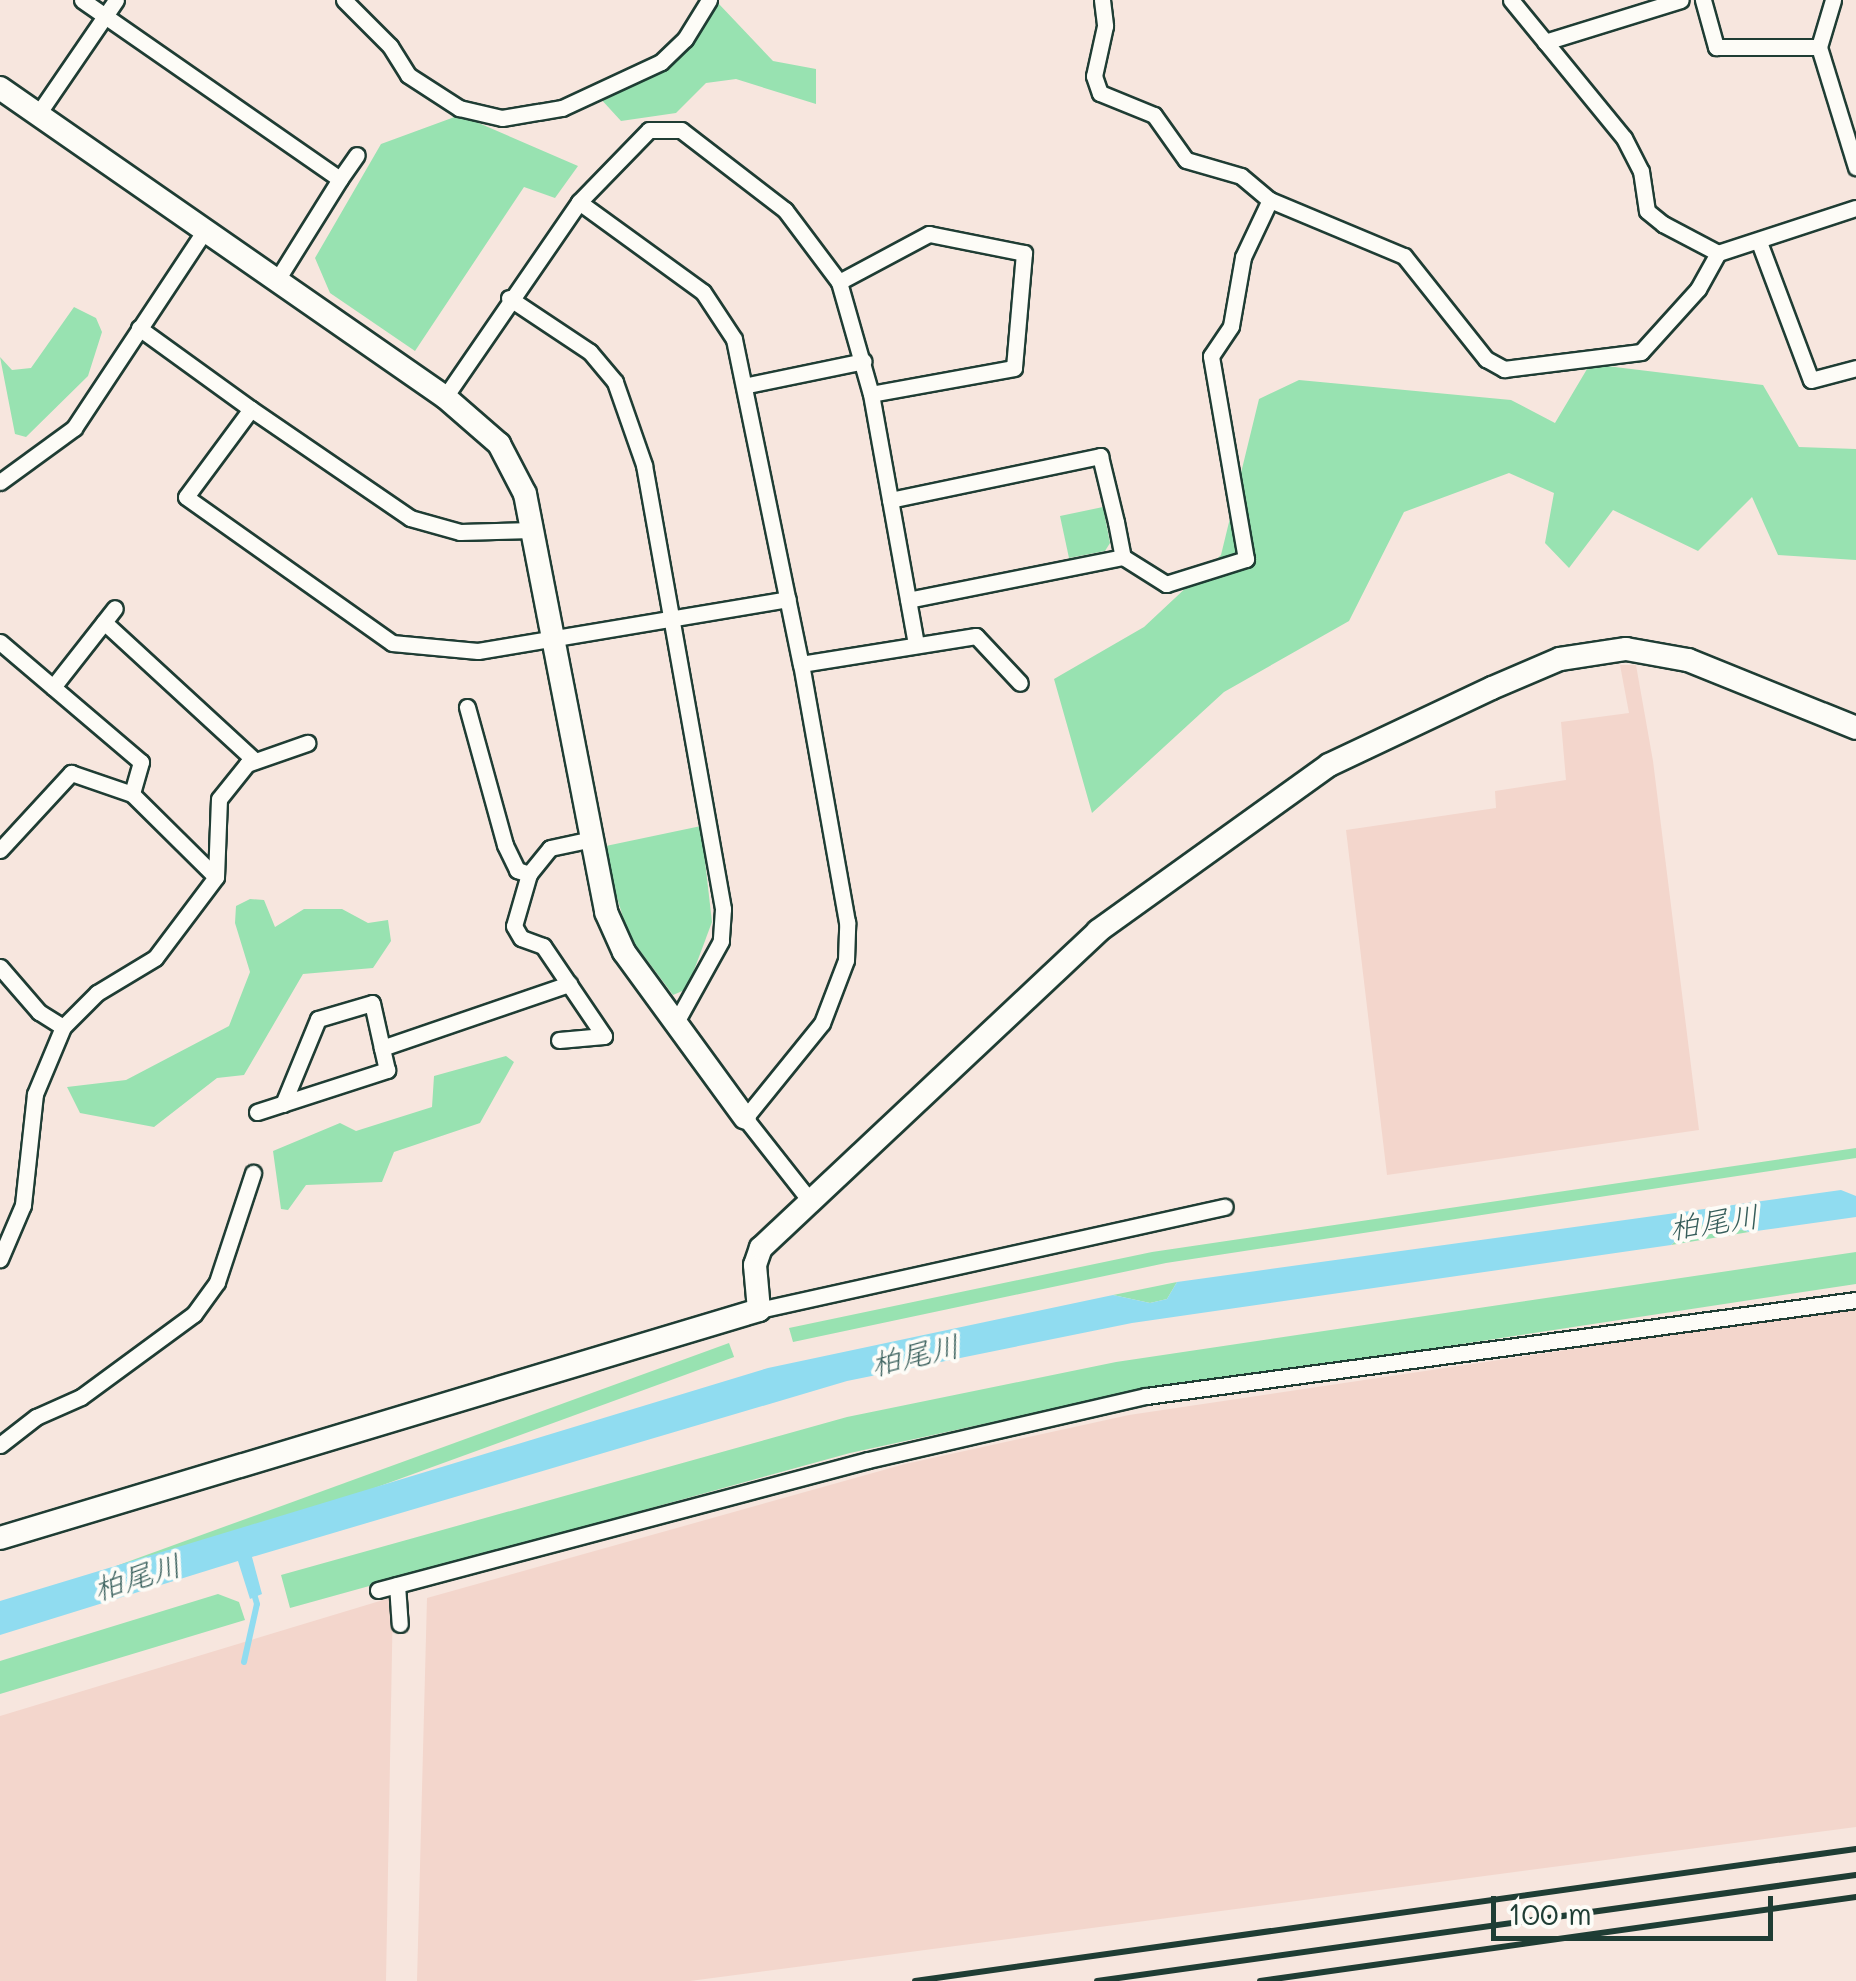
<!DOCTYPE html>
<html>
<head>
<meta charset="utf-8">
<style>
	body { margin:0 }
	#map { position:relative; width:1856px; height:1981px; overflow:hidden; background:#f7e6de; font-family:Mali,"Klee One",sans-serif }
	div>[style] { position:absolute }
	.built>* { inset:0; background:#f3d6cc }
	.green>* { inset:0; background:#98e2b1; transform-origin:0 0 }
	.water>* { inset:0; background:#90dcf0 }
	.stream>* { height:6px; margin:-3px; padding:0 3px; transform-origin:3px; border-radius:3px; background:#90dcf0 }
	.roads { filter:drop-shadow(2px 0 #1f3d34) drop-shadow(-2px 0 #1f3d34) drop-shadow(0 2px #1f3d34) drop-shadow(0 -2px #1f3d34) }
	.street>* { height:15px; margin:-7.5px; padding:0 7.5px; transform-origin:7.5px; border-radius:7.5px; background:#fdfcf7 }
	.secondary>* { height:22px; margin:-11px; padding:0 11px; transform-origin:11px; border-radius:11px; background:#fdfcf7 }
	.rail>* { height:6px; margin:-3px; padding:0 3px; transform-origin:3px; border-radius:3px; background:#1f3d34 }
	span { translate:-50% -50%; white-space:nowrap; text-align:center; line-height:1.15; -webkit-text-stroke:8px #fdfcf7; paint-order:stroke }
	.water-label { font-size:30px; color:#365d5a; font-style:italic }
	.scale { position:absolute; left:1491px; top:1896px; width:282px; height:45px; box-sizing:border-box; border:5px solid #1f3d34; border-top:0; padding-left:12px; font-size:30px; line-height:35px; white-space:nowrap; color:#1f3d34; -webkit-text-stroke:8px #fdfcf7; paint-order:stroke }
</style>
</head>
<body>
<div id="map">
	<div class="built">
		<i style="clip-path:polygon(1620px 665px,1636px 665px,1653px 761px,1699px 1130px,1387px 1175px,1346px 830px,1496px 808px,1495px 791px,1566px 780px,1561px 722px,1629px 713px)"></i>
		<i style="clip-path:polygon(1856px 1307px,1856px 1827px,690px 1981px,417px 1981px,427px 1598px,905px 1464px,1129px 1415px)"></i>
		<i style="clip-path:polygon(393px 1597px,386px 1981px,0 1981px,0 1716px)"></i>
	</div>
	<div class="green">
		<i style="clip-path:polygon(718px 3px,773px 61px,816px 69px,816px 104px,736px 79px,706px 83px,676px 113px,621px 121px,599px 97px,647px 77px,683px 49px)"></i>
		<i style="clip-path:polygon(460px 115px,578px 166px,555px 198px,524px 187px,415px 351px,330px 293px,315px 258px,381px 144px)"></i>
		<i style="clip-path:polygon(74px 307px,96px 318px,102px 332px,88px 376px,26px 437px,15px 434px,0 357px,12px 370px,31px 368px)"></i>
		<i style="clip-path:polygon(1590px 364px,1763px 385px,1799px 447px,1856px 449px,1856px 560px,1778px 555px,1752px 497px,1698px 551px,1613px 510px,1569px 568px,1545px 543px,1554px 493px,1509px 473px,1404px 512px,1349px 621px,1224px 692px,1092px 813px,1054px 679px,1144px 627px,1221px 555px,1259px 399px,1299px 380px,1511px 400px,1555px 423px)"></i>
		<i style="clip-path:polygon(1103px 507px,1110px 543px,1105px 551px,1069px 558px,1060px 516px)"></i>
		<i style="clip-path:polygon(701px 826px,712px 922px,687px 989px,673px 995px,629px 936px,601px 847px)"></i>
		<i style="clip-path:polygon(250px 899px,264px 900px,275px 927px,304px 909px,342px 909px,368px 923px,388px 920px,391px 941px,373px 968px,303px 974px,244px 1075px,217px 1078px,154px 1127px,80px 1113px,67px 1087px,126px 1080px,229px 1026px,250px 972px,235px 923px,236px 906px)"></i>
		<i style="clip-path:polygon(506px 1056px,514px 1062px,480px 1123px,394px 1152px,382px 1182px,306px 1185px,288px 1210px,281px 1209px,273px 1151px,340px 1123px,356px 1131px,432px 1107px,434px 1076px)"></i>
		<i style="clip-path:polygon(1856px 1148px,1856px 1158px,1166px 1263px,793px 1342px,789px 1328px,1152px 1252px)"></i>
		<i style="clip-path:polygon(1713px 1221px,1749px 1232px,1671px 1245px,1687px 1230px)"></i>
		<i style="clip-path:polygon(1856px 1252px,1856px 1284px,1094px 1400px,850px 1453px,290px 1608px,281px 1575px,847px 1417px,1116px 1362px)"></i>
		<i style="clip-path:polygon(1177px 1282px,1167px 1299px,1150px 1303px,1113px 1295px)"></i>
		<i style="left:729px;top:1343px;width:15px;height:762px;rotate:70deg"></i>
		<i style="clip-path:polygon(218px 1594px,239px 1602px,245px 1620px,0 1694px,0 1661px)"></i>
	</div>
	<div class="water">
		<i style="clip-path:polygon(1841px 1190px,1856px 1196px,1856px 1217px,1749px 1232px,1713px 1221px,1687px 1230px,1671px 1245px,1132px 1323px,847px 1381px,252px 1557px,262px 1594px,250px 1599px,238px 1561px,0 1635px,0 1601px,768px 1368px,1113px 1295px,1150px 1303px,1167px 1299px,1177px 1282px)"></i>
	</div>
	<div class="stream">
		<i style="left:244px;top:1662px;width:59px;rotate:-77.4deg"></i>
		<i style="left:257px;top:1604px;width:15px;rotate:-106deg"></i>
	</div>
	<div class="roads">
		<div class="street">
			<i style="left:82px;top:0;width:314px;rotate:34.8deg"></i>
			<i style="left:340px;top:179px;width:119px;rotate:122deg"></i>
			<i style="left:344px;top:0;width:65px;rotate:45deg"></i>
			<i style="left:390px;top:46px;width:34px;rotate:58deg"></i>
			<i style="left:408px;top:75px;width:61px;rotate:32.9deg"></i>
			<i style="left:459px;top:108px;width:44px;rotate:13.1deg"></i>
			<i style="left:502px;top:118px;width:61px;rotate:-9.5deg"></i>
			<i style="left:562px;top:108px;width:109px;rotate:-24.9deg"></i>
			<i style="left:661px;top:62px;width:33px;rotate:-44deg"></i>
			<i style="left:685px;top:39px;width:46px;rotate:-58.4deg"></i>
			<i style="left:1102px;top:0;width:26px;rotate:83deg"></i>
			<i style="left:1105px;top:26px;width:51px;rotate:102.4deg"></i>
			<i style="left:1094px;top:76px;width:18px;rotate:71deg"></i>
			<i style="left:1100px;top:93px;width:58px;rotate:22.2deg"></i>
			<i style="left:1154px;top:115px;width:55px;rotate:54.6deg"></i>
			<i style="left:1186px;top:160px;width:57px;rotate:16.2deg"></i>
			<i style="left:1241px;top:176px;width:38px;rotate:40deg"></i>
			<i style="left:1270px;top:200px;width:145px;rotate:22.7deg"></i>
			<i style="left:1404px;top:256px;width:132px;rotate:51.5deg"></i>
			<i style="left:1486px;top:359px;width:21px;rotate:29deg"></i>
			<i style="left:1504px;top:369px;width:138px;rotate:-7.1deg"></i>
			<i style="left:1641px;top:352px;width:85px;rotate:-47.9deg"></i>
			<i style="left:1698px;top:289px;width:41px;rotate:-60.9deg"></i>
			<i style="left:1511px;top:0;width:178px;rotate:50.7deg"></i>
			<i style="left:1624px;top:138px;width:37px;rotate:63deg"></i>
			<i style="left:1641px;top:171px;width:40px;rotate:81.5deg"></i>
			<i style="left:1647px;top:211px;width:21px;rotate:39deg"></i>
			<i style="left:1663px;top:224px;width:62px;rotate:27.8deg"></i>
			<i style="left:1718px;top:253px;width:145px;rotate:-18.1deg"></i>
			<i style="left:1703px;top:0;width:49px;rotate:74.5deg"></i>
			<i style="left:1716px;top:47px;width:103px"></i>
			<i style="left:1833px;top:0;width:49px;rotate:106.6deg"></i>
			<i style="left:1819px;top:47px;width:126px;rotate:72.9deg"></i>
			<i style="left:1545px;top:42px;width:142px;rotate:-17.2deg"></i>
			<i style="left:38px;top:114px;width:138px;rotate:-55.6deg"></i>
			<i style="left:340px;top:179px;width:29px;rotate:-55deg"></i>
			<i style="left:579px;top:202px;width:153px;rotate:36deg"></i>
			<i style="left:703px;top:292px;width:56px;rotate:56.6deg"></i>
			<i style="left:734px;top:339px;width:332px;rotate:78.4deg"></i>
			<i style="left:1759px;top:242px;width:147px;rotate:69.4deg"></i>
			<i style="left:1811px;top:380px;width:47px;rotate:-14.9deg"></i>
			<i style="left:839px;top:282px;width:102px;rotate:-28.1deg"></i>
			<i style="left:929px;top:234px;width:97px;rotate:11.3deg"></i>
			<i style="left:1024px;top:253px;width:115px;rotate:95deg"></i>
			<i style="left:1014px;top:368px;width:145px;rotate:169.7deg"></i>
			<i style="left:509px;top:298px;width:97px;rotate:33.7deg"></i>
			<i style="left:590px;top:352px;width:39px;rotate:50deg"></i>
			<i style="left:615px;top:382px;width:88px;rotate:70.7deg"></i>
			<i style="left:644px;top:465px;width:451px;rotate:79.9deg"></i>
			<i style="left:723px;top:909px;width:32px;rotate:94deg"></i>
			<i style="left:721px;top:941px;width:95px;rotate:119deg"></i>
			<i style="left:139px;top:328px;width:138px;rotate:35.9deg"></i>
			<i style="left:251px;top:409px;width:109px;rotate:126.5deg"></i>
			<i style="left:186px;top:497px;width:252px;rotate:35.3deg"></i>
			<i style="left:392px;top:643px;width:86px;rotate:5.3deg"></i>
			<i style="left:478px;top:651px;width:314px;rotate:-9.5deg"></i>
			<i style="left:748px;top:385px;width:118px;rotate:-11.7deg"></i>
			<i style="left:445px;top:397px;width:237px;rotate:-55.5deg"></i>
			<i style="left:579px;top:202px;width:100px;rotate:-45.8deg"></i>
			<i style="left:649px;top:130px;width:32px"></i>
			<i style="left:681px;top:130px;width:131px;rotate:37.6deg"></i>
			<i style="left:785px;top:210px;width:90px;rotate:53.1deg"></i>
			<i style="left:839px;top:282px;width:116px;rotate:74.1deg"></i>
			<i style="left:871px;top:394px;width:255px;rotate:79.8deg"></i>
			<i style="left:251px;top:409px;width:193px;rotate:34.4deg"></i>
			<i style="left:410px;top:518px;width:52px;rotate:15.6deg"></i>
			<i style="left:460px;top:532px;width:72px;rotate:-1.6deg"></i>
			<i style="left:0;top:482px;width:92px;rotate:-36.1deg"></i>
			<i style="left:74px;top:428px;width:234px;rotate:-56.5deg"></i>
			<i style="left:890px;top:500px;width:215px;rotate:-11.8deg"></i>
			<i style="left:1100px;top:456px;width:68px;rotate:76.4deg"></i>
			<i style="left:1116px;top:522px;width:36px;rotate:79deg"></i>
			<i style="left:1123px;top:557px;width:219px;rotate:168.7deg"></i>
			<i style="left:1123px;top:557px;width:51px;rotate:32.1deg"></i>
			<i style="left:1166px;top:584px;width:84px;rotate:-17.4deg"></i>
			<i style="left:1246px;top:559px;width:206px;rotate:-99.8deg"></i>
			<i style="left:1211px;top:356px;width:36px;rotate:-56deg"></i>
			<i style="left:1231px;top:326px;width:70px;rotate:-80.1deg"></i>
			<i style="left:1243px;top:257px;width:63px;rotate:-64.7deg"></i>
			<i style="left:104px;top:622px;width:205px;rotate:42.6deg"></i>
			<i style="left:0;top:642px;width:185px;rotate:40.4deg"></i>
			<i style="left:141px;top:762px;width:33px;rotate:106deg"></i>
			<i style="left:53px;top:687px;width:100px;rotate:-51.9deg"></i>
			<i style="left:467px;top:707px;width:143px;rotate:74.6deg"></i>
			<i style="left:505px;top:845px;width:28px;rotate:64deg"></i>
			<i style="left:517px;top:870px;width:13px;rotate:18deg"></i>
			<i style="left:0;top:850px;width:105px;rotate:-47.3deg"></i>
			<i style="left:71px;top:773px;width:65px;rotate:19deg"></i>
			<i style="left:132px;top:794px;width:118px;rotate:44.7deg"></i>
			<i style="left:216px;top:877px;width:101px;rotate:127deg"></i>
			<i style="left:155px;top:958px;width:68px;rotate:148.9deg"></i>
			<i style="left:97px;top:993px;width:48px;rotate:135deg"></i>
			<i style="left:63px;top:1027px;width:73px;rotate:112.7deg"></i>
			<i style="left:35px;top:1094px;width:112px;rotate:96.2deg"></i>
			<i style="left:23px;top:1205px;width:59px;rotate:113.1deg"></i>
			<i style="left:216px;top:877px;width:78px;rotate:-87.8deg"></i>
			<i style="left:219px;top:799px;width:45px;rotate:-51.3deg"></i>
			<i style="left:247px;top:764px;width:64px;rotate:-19.3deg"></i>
			<i style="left:0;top:967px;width:60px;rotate:49.1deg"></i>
			<i style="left:39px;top:1012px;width:28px;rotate:32deg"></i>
			<i style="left:559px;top:1040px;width:45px;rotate:-5.1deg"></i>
			<i style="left:604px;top:1036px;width:109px;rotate:-124.1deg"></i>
			<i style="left:543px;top:946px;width:23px;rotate:-160deg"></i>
			<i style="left:521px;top:938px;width:14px;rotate:-120deg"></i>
			<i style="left:514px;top:926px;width:54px;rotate:-73.9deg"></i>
			<i style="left:529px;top:874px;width:33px;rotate:-51deg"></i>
			<i style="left:550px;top:848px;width:39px;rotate:-12deg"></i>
			<i style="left:283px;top:1104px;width:92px;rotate:-67.6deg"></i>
			<i style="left:318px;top:1019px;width:56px;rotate:-16.5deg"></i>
			<i style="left:372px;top:1003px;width:46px;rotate:77.5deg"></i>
			<i style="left:257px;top:1112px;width:137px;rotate:-17.9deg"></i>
			<i style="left:387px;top:1070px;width:23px;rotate:-103deg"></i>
			<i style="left:382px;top:1048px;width:198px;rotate:-18.9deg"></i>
			<i style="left:811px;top:1202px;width:107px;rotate:-128.2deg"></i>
			<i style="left:745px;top:1118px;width:122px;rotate:-51deg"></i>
			<i style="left:822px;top:1023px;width:67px;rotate:-69.1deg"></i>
			<i style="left:846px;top:960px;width:38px;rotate:-88deg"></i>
			<i style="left:847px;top:922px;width:262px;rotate:-100.1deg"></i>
			<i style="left:801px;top:664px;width:177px;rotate:-9.1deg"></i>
			<i style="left:976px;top:636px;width:64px;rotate:46.9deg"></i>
			<i style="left:759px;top:1310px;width:477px;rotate:-12.5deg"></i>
			<i style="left:0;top:1445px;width:46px;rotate:-37.9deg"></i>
			<i style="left:36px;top:1417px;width:49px;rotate:-24deg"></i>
			<i style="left:81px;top:1397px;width:140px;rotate:-36.3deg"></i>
			<i style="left:194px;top:1314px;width:39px;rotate:-54deg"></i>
			<i style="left:217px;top:1282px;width:115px;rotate:-71.7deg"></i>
			<i style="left:397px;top:1585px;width:39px;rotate:86deg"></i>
			<i style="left:378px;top:1590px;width:507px;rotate:-14.86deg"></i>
			<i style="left:868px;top:1460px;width:285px;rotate:-13deg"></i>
			<i style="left:1146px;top:1396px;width:716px;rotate:-7.7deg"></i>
		</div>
		<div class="secondary">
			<i style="left:0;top:88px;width:542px;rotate:34.78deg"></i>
			<i style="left:445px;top:397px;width:72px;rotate:41deg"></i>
			<i style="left:499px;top:444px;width:56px;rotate:62.5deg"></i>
			<i style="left:525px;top:494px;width:426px;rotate:79deg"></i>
			<i style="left:606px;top:912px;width:44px;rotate:65.8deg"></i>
			<i style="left:624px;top:952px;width:205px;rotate:53.9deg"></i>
			<i style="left:0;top:1538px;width:793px;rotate:-16.72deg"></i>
			<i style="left:759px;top:1310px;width:45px;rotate:-95.1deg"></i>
			<i style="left:755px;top:1265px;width:18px;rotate:-71deg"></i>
			<i style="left:761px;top:1248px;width:463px;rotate:-43.2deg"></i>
			<i style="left:1098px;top:931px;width:284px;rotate:-35.7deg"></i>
			<i style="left:1329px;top:765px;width:180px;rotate:-25.3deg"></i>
			<i style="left:1492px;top:688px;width:74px;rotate:-23.1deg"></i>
			<i style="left:1560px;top:659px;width:67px;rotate:-8.6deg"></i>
			<i style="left:1626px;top:649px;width:63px;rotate:10.1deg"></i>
			<i style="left:1688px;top:660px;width:181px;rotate:22deg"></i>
		</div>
	</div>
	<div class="rail">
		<i style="left:915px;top:1981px;width:950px;rotate:-7.99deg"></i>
		<i style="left:1097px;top:1981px;width:766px;rotate:-7.95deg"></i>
		<i style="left:1260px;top:1981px;width:602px;rotate:-8.02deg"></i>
	</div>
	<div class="water-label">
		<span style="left:1714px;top:1221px;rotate:-8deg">柏尾川</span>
		<span style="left:915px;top:1354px;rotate:-13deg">柏尾川</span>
		<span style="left:137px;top:1576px;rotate:-17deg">柏尾川</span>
	</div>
	<div class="scale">100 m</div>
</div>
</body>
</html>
